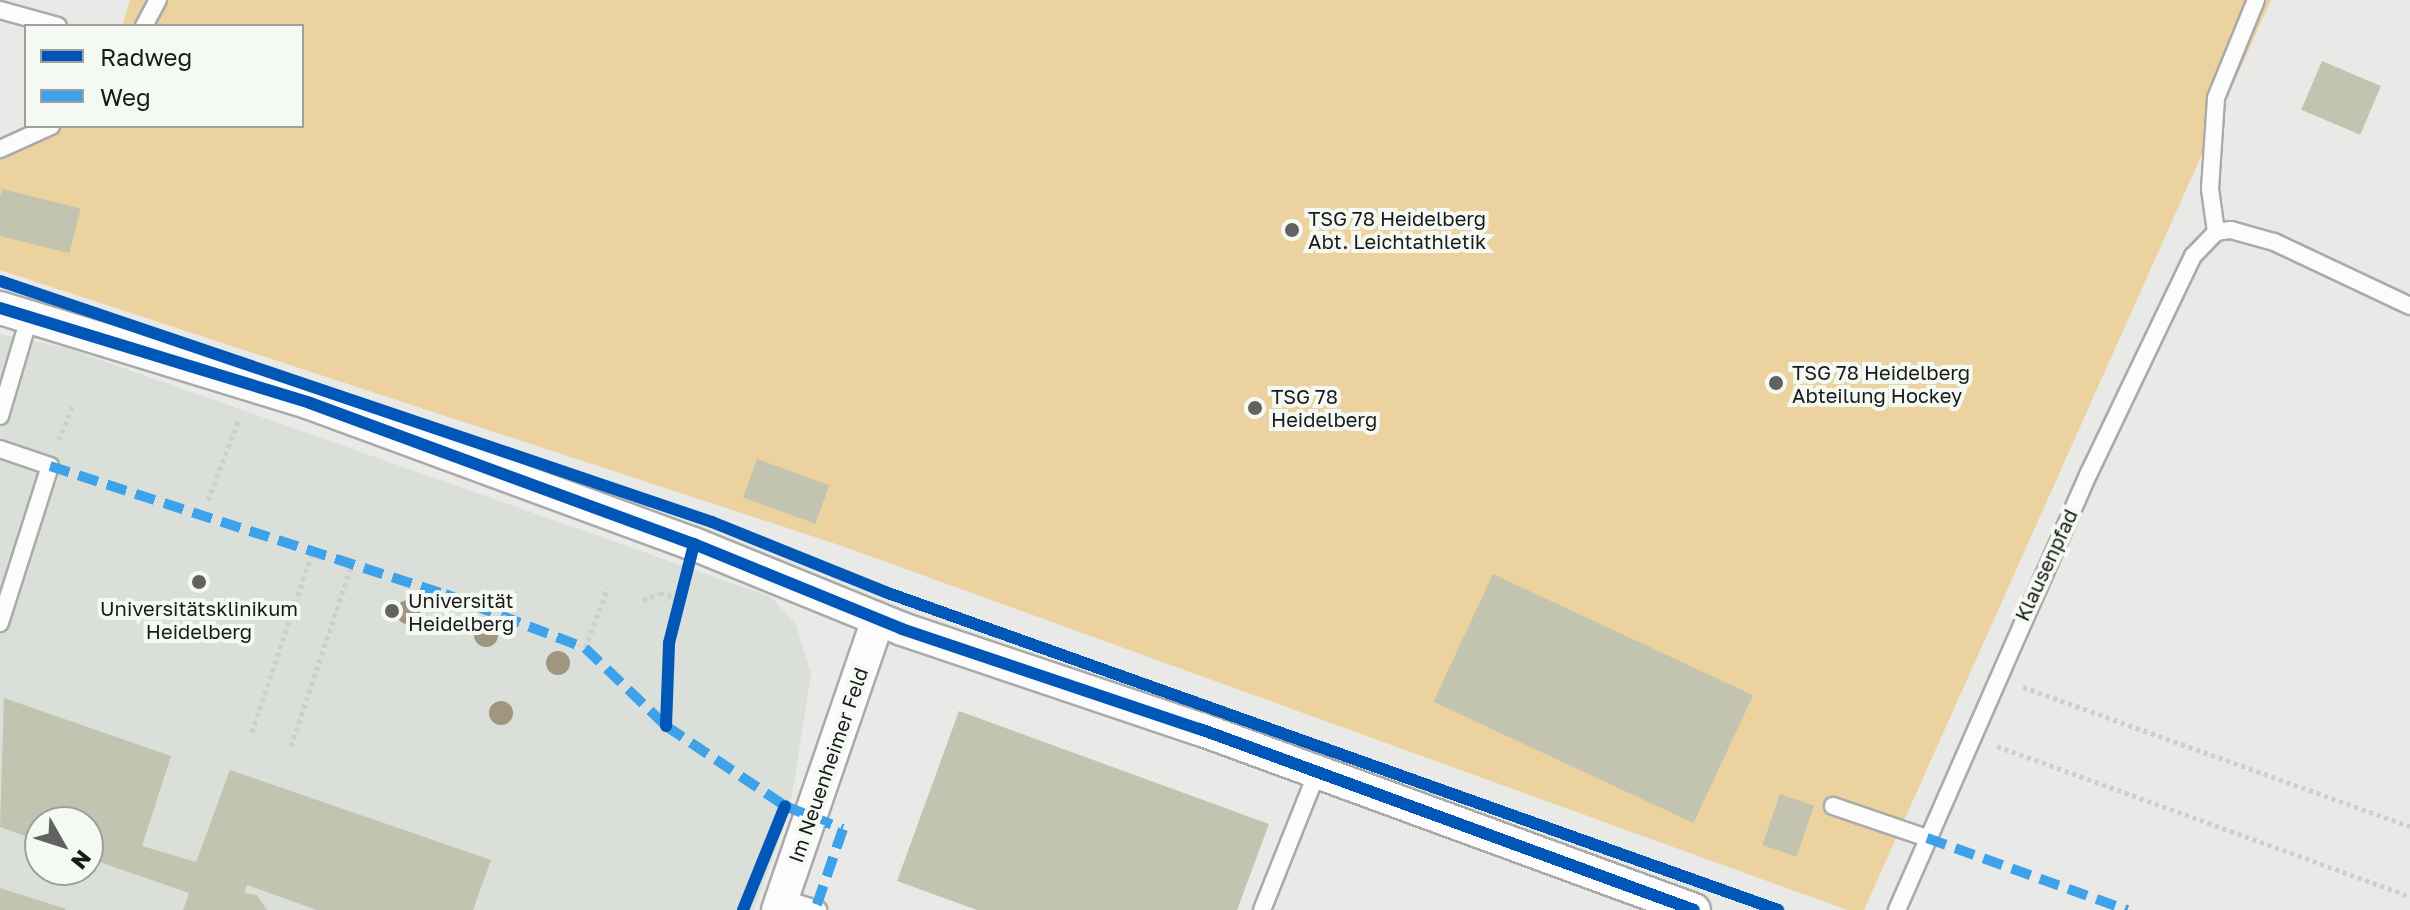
<!DOCTYPE html>
<html>
<head>
<meta charset="utf-8">
<style>
	body { margin:0 }
	#map { position:relative; width:2410px; height:910px; overflow:hidden; background:#e9eae8; font-family:"Golos Text",sans-serif }
	div>[style] { position:absolute }
	.built>* { inset:0; background:#dae0d9 }
	.green>* { inset:0; background:#ecd29f }
	.building>* { inset:0; background:#c2c4af; transform-origin:0 0 }
	.path>* { height:5px; margin-top:-2.5px; transform-origin:0; background:repeating-linear-gradient(90deg,#cecece 0 4px,transparent 0 8px) }
	.roads { filter:drop-shadow(2px 0 #aaaba9) drop-shadow(-2px 0 #aaaba9) drop-shadow(0 2px #aaaba9) drop-shadow(0 -2px #aaaba9) }
	.lane>* { height:16px; margin:-8px; padding:0 8px; transform-origin:8px; border-radius:8px; background:#fcfcfc }
	.street>* { height:32px; margin:-16px; padding:0 16px; transform-origin:16px; border-radius:16px; background:#fcfcfc }
	.quiet>* { height:10px; margin-top:-5px; transform-origin:0; background:repeating-linear-gradient(90deg,#3da2ea 0 20px,transparent 0 30px) }
	.cycleway>* { height:12px; margin:-6px; padding:0 6px; transform-origin:6px; border-radius:6px; background:#0057b8 }
	.trees>* { width:24px; height:24px; margin:-12px; border-radius:50%; background:#a0957e }
	.dots>* { width:22px; height:22px; translate:-50% -50%; box-sizing:border-box; border:4px solid #f5f9f4; border-radius:50% }
	span { translate:-50% -50%; white-space:nowrap; text-align:center; line-height:1.15; -webkit-text-stroke:8px #f5f9f4; paint-order:stroke }
	.poi-label { font-size:20px; color:#191a19 }
	.left { translate:0 -50%; text-align:left }
	.street-label { font-size:20px; color:#191a19 }
	.legend { position:absolute; left:24px; top:24px; width:280px; height:104px; box-sizing:border-box; background:#f5f9f4; border:2px solid #9da09c; margin:0; padding:10px 14px; list-style:none; font-size:24px; color:#191a19 }
	.legend li { display:flex; align-items:center; gap:16px; height:40px }
	.legend b { width:40px; border:2px solid #9da09c }
	.north { position:absolute; left:24px; top:806px; width:80px; height:80px; box-sizing:border-box; background:#f5f9f4; border:2px solid #9da09c; border-radius:50%; rotate:129deg; font-size:22px; font-weight:700; line-height:32px; text-align:center; color:#191a19 }
	.north::after { content:''; display:block; margin:auto; width:28px; height:36px; background:#626361; clip-path:polygon(50% 0,100% 100%,50% 72%,0 100%) }
</style>
</head>
<body>
<div id="map">
	<div class="built">
		<i style="clip-path:polygon(evenodd,0 334px,67px 348px,771px 597px,796px 624px,811px 674px,790px 809px,754px 910px,0 910px,0 334px,40px 822px,88px 822px,88px 870px,40px 870px,40px 822px)"></i>
	</div>
	<div class="green">
		<i style="clip-path:polygon(130px 0,2271px 0,1864px 910px,1847px 910px,842px 546px,0 270px,0 140px,32px 126px,302px 126px,302px 26px,122px 26px)"></i>
	</div>
	<div class="building">
		<i style="left:2322px;top:61px;width:64px;height:53px;rotate:23deg"></i>
		<i style="left:2px;top:189px;width:81px;height:46px;rotate:14deg"></i>
		<i style="left:757px;top:459px;width:77px;height:41px;rotate:20deg"></i>
		<i style="left:1493px;top:574px;width:287px;height:141px;rotate:25deg"></i>
		<i style="clip-path:polygon(4px 698px,171px 756px,142px 846px,196px 862px,230px 770px,491px 860px,473px 910px,317px 910px,247px 885px,244px 893px,257px 895px,267px 910px,183px 910px,189px 893px,88px 858px,88px 822px,40px 822px,40px 841px,0 827px)"></i>
		<i style="clip-path:polygon(959px 711px,1269px 824px,1237px 910px,977px 910px,897px 881px)"></i>
		<i style="left:1780px;top:794px;width:36px;height:54px;rotate:19deg"></i>
		<i style="clip-path:polygon(0 888px,66px 909px,65px 910px,0 910px)"></i>
	</div>
	<div class="path">
		<i style="left:59px;top:440px;width:40px;rotate:-69deg"></i>
		<i style="left:208px;top:500px;width:87px;rotate:-69.1deg"></i>
		<i style="left:643px;top:600px;width:18px;rotate:-22deg"></i>
		<i style="left:660px;top:593px;width:18px;rotate:16deg"></i>
		<i style="left:585px;top:648px;width:65px;rotate:-69.3deg"></i>
		<i style="left:2023px;top:687px;width:411px;rotate:19.8deg"></i>
		<i style="left:666px;top:726px;width:83px;rotate:-87.9deg"></i>
		<i style="left:669px;top:643px;width:69px;rotate:-77.4deg"></i>
		<i style="left:252px;top:732px;width:192px;rotate:-71.5deg"></i>
		<i style="left:291px;top:746px;width:192px;rotate:-71.5deg"></i>
		<i style="left:1997px;top:746px;width:439px;rotate:20deg"></i>
	</div>
	<div class="roads">
		<div class="lane">
			<i style="left:0;top:10px;width:60px;rotate:15.4deg"></i>
			<i style="left:144px;top:26px;width:30px;rotate:-62deg"></i>
			<i style="left:0;top:149px;width:56px;rotate:-24.3deg"></i>
			<i style="left:2216px;top:232px;width:43px;rotate:-97.9deg"></i>
			<i style="left:2210px;top:189px;width:91px;rotate:-86.2deg"></i>
			<i style="left:2216px;top:98px;width:106px;rotate:-67.8deg"></i>
			<i style="left:2216px;top:232px;width:15px;rotate:-8deg"></i>
			<i style="left:2231px;top:230px;width:45px;rotate:15.6deg"></i>
			<i style="left:2274px;top:242px;width:150px;rotate:25.2deg"></i>
			<i style="left:0;top:416px;width:102px;rotate:-73.5deg"></i>
			<i style="left:0;top:449px;width:53px;rotate:18.8deg"></i>
			<i style="left:50px;top:466px;width:165px;rotate:107.7deg"></i>
			<i style="left:1833px;top:806px;width:99px;rotate:18.8deg"></i>
			<i style="left:782px;top:898px;width:38px;rotate:18deg"></i>
			<i style="left:1262px;top:910px;width:145px;rotate:-68.2deg"></i>
			<i style="left:1897px;top:910px;width:477px;rotate:-66.3deg"></i>
			<i style="left:2089px;top:473px;width:241px;rotate:-64.4deg"></i>
			<i style="left:2193px;top:256px;width:33px;rotate:-46deg"></i>
		</div>
		<div class="street">
			<i style="left:0;top:308px;width:324px;rotate:17deg"></i>
			<i style="left:310px;top:403px;width:409px;rotate:20.2deg"></i>
			<i style="left:694px;top:544px;width:225px;rotate:22.2deg"></i>
			<i style="left:902px;top:629px;width:314px;rotate:18.6deg"></i>
			<i style="left:1200px;top:729px;width:526px;rotate:20.12deg"></i>
			<i style="left:778px;top:910px;width:307px;rotate:-71deg"></i>
		</div>
	</div>
	<div class="quiet">
		<i style="left:50px;top:466px;width:415px;rotate:18deg"></i>
		<i style="left:445px;top:594px;width:150px;rotate:21.1deg"></i>
		<i style="left:585px;top:648px;width:112px;rotate:43.9deg"></i>
		<i style="left:666px;top:726px;width:143px;rotate:33.9deg"></i>
		<i style="left:785px;top:806px;width:62px;rotate:21.6deg"></i>
		<i style="left:843px;top:829px;width:86px;rotate:109.1deg"></i>
		<i style="left:1927px;top:838px;width:213px;rotate:19.8deg"></i>
	</div>
	<div class="cycleway">
		<i style="left:0;top:281px;width:752px;rotate:18.7deg"></i>
		<i style="left:712px;top:522px;width:190px;rotate:22deg"></i>
		<i style="left:888px;top:593px;width:945px;rotate:19.6deg"></i>
		<i style="left:0;top:308px;width:324px;rotate:17deg"></i>
		<i style="left:310px;top:403px;width:409px;rotate:20.2deg"></i>
		<i style="left:694px;top:544px;width:225px;rotate:22.2deg"></i>
		<i style="left:902px;top:629px;width:314px;rotate:18.6deg"></i>
		<i style="left:1200px;top:729px;width:526px;rotate:20.12deg"></i>
		<i style="left:666px;top:726px;width:83px;rotate:-87.9deg"></i>
		<i style="left:669px;top:643px;width:102px;rotate:-75.8deg"></i>
		<i style="left:743px;top:910px;width:112px;rotate:-68deg"></i>
	</div>
	<div class="trees">
		<i style="left:408px;top:612px"></i>
		<i style="left:486px;top:635px"></i>
		<i style="left:558px;top:663px"></i>
		<i style="left:501px;top:713px"></i>
	</div>
	<div class="dots">
		<i style="left:1292px;top:230px;background:#626361"></i>
		<i style="left:1776px;top:383px;background:#626361"></i>
		<i style="left:1255px;top:408px;background:#626361"></i>
		<i style="left:199px;top:582px;background:#626361"></i>
		<i style="left:392px;top:611px;background:#626361"></i>
	</div>
	<div class="poi-label">
		<span class="left" style="left:1308px;top:230px">TSG 78 Heidelberg<br>Abt. Leichtathletik</span>
		<span class="left" style="left:1792px;top:384px">TSG 78 Heidelberg<br>Abteilung Hockey</span>
		<span class="left" style="left:1271px;top:408px">TSG 78<br>Heidelberg</span>
		<span class="left" style="left:408px;top:612px">Universität<br>Heidelberg</span>
		<span style="left:199px;top:620px">Universitätsklinikum<br>Heidelberg</span>
	</div>
	<div class="street-label">
		<span style="left:2046px;top:565px;rotate:-65deg">Klausenpfad</span>
		<span style="left:828px;top:765px;rotate:-71deg">Im Neuenheimer Feld</span>
	</div>
	<ul class="legend">
	<li><b style="height:10px;background:#0057b8"></b>Radweg</li>
	<li><b style="height:10px;background:#3da2ea"></b>Weg</li>
	</ul>
	<div class="north">N</div>
</div>
</body>
</html>
